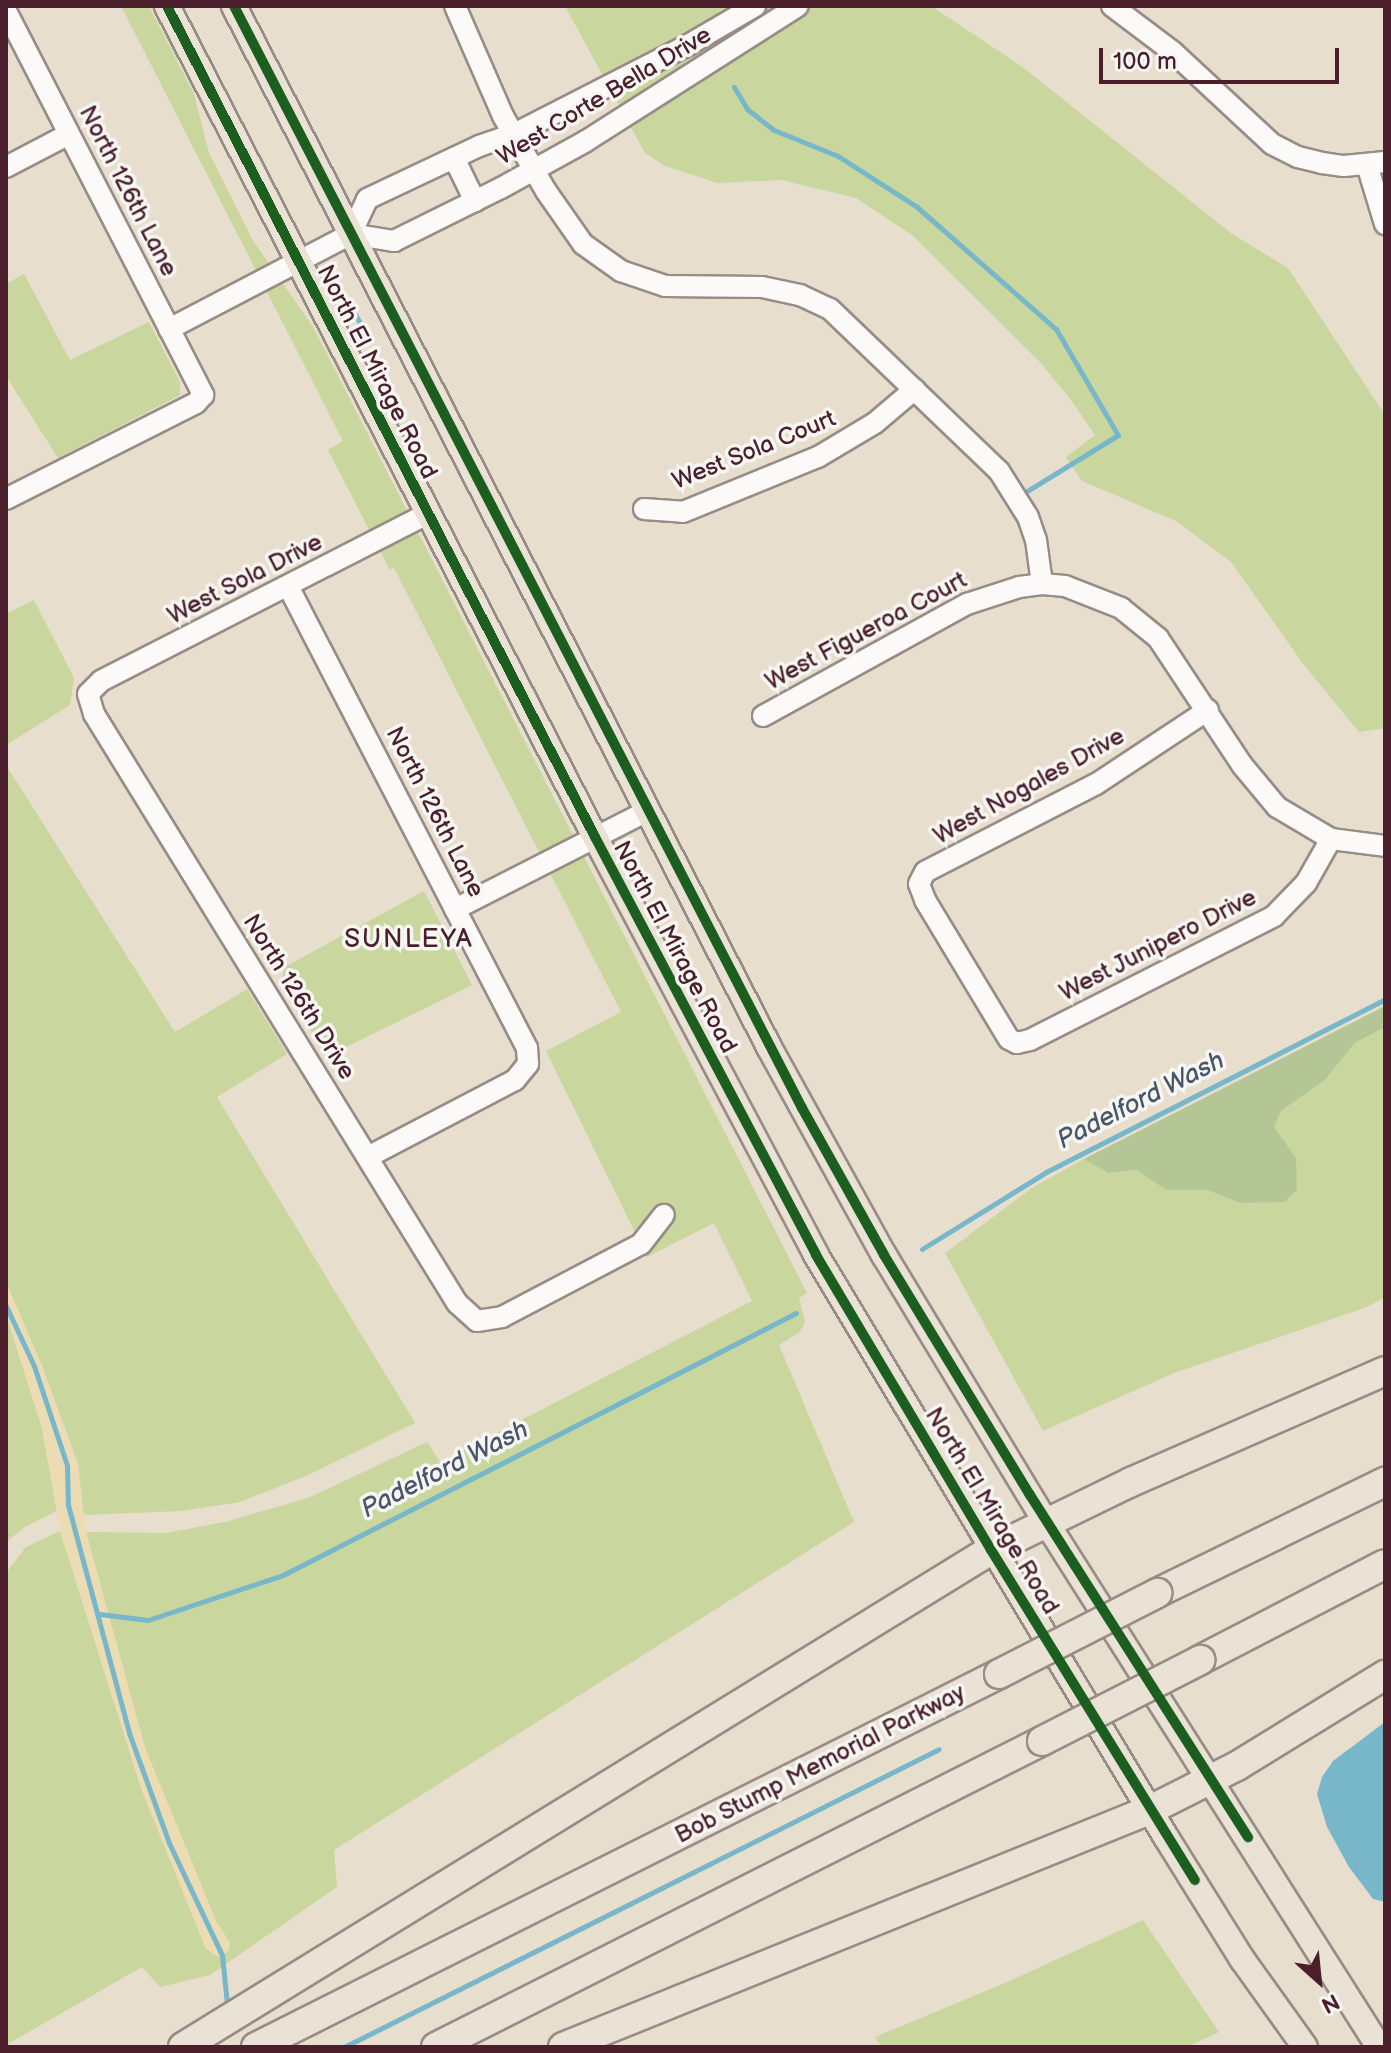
<!DOCTYPE html>
<html>
<head>
<meta charset="utf-8">
<style>
	body { margin:0 }
	#map { position:relative; width:1391px; height:2053px; overflow:hidden; background:#e8dece; font-family:"Balsamiq Sans",sans-serif }
	div>[style] { position:absolute }
	.green>* { inset:0; background:#c9d69e }
	.forest>* { inset:0; background:#b5c696 }
	.sand>* { inset:0; background:#ebdcb4 }
	.water>* { inset:0; background:#78b7c9 }
	.stream>* { height:5px; margin:-2.5px; padding:0 2.5px; transform-origin:2.5px; border-radius:2.5px; background:#78b7c9 }
	.roads { filter:drop-shadow(2px 0 #988c86) drop-shadow(-2px 0 #988c86) drop-shadow(0 2px #988c86) drop-shadow(0 -2px #988c86) }
	.minor>* { height:20px; margin:-10px; padding:0 10px; transform-origin:10px; border-radius:10px; background:#fcfaf8 }
	.major>* { height:24px; margin:-12px; padding:0 12px; transform-origin:12px; border-radius:12px; background:#ebe2d6 }
	.highway>* { height:28px; margin:-14px; padding:0 14px; transform-origin:14px; border-radius:14px; background:#ebe2d6 }
	.bridges { filter:drop-shadow(2px 0 #988c86) drop-shadow(-2px 0 #988c86) drop-shadow(0 2px #988c86) drop-shadow(0 -2px #988c86) }
	.highway-bridge>* { height:28px; margin:-14px; padding:0 14px; transform-origin:14px; border-radius:14px; background:#ebe2d6 }
	.cycleway>* { height:10px; margin:-5px; padding:0 5px; transform-origin:5px; border-radius:5px; background:#1b5e20 }
	span { translate:-50% -50%; white-space:nowrap; text-align:center; line-height:1.15; -webkit-text-stroke:7px #f6f6f2; paint-order:stroke }
	.street-label { font-size:24px; color:#4a1f2b }
	.neighbourhood-label { font-size:26px; color:#4a1f2b; letter-spacing:2px }
	.water-label { font-size:26px; color:#495569; font-style:italic }
	.frame { position:absolute; inset:0; border:8px solid #4a1f2b; pointer-events:none }
	.north { position:absolute; left:1279px; top:1941px; width:80px; height:80px; -webkit-text-stroke:6px #f6f6f2; paint-order:stroke; rotate:153deg; font-size:22px; font-weight:700; line-height:32px; text-align:center; color:#4a1f2b }
	.north::after { content:''; display:block; margin:auto; width:28px; height:36px; background:#4a1f2b; clip-path:polygon(50% 0,100% 100%,50% 72%,0 100%) }
	.scale { position:absolute; left:1099px; top:48px; width:240px; height:36px; box-sizing:border-box; border:4px solid #4a1f2b; border-top:0; padding-left:10px; font-size:24px; line-height:28px; white-space:nowrap; color:#4a1f2b; -webkit-text-stroke:6px #f6f6f2; paint-order:stroke }
</style>
</head>
<body>
<div id="map">
	<div class="green">
		<i style="clip-path:polygon(121px 6px,149px 6px,194px 94px,209px 153px,252px 239px,313px 327px,807px 1293px,799px 1298px,805px 1322px,800px 1332px,779px 1345px,854px 1522px,334px 1850px,337px 1887px,210px 1975px,160px 1987px,142px 1967px,6px 2045px,6px 1573px,26px 1547px,60px 1531px,141px 1788px,206px 1949px,230px 1943px,216px 1921px,145px 1748px,86px 1532px,165px 1533px,225px 1522px,308px 1498px,427px 1442px,440px 1462px,752px 1301px,714px 1223px,647px 1257px,546px 1051px,621px 1012px,394px 568px,390px 570px,328px 450px,343px 441px)"></i>
		<i style="clip-path:polygon(565px 6px,931px 6px,1024px 68px,1232px 234px,1288px 268px,1385px 415px,1385px 728px,1359px 732px,1304px 665px,1231px 562px,1176px 521px,1082px 481px,1066px 457px,1095px 435px,1071px 400px,1039px 361px,912px 235px,856px 198px,781px 180px,717px 183px,665px 166px,645px 153px)"></i>
		<i style="clip-path:polygon(24px 274px,70px 360px,149px 322px,180px 382px,180px 395px,58px 458px,6px 376px,6px 284px)"></i>
		<i style="clip-path:polygon(34px 600px,74px 678px,70px 705px,6px 745px,6px 614px)"></i>
		<i style="clip-path:polygon(6px 765px,175px 1032px,247px 989px,287px 1054px,217px 1097px,415px 1423px,306px 1476px,240px 1502px,181px 1511px,83px 1515px,78px 1464px,42px 1366px,6px 1282px)"></i>
		<i style="clip-path:polygon(424px 891px,472px 985px,326px 1057px,283px 982px,283px 968px)"></i>
		<i style="clip-path:polygon(1385px 1027px,1385px 1297px,1367px 1307px,1174px 1373px,1043px 1431px,945px 1253px,1032px 1188px,1084px 1159px,1108px 1173px,1136px 1170px,1166px 1190px,1207px 1190px,1240px 1203px,1281px 1111px,1325px 1080px,1355px 1043px)"></i>
		<i style="clip-path:polygon(6px 1314px,42px 1428px,57px 1511px,25px 1527px,6px 1542px)"></i>
		<i style="clip-path:polygon(1143px 1920px,1219px 2032px,1187px 2047px,882px 2047px,875px 2037px,1005px 1983px)"></i>
	</div>
	<div class="forest">
		<i style="clip-path:polygon(1385px 1006px,1385px 1027px,1355px 1043px,1325px 1080px,1281px 1111px,1274px 1127px,1296px 1158px,1297px 1190px,1284px 1202px,1240px 1203px,1207px 1190px,1166px 1190px,1136px 1170px,1108px 1173px,1084px 1159px)"></i>
	</div>
	<div class="sand">
		<i style="clip-path:polygon(6px 1282px,42px 1366px,78px 1465px,86px 1532px,145px 1748px,216px 1921px,230px 1943px,228px 1952px,218px 1957px,206px 1949px,141px 1788px,60px 1531px,42px 1428px,6px 1314px)"></i>
	</div>
	<div class="water">
		<i style="clip-path:polygon(1385px 1722px,1385px 1902px,1373px 1899px,1349px 1867px,1327px 1827px,1317px 1794px,1322px 1777px,1333px 1761px)"></i>
	</div>
	<div class="stream">
		<i style="left:734px;top:87px;width:26px;rotate:59deg"></i>
		<i style="left:747px;top:109px;width:34px;rotate:38deg"></i>
		<i style="left:774px;top:130px;width:69px;rotate:22.1deg"></i>
		<i style="left:838px;top:156px;width:94px;rotate:32.8deg"></i>
		<i style="left:917px;top:207px;width:185px;rotate:41.3deg"></i>
		<i style="left:1056px;top:329px;width:123px;rotate:59.7deg"></i>
		<i style="left:1118px;top:435px;width:107px;rotate:148.4deg"></i>
		<i style="left:352px;top:309px;width:30px;rotate:60deg"></i>
		<i style="left:922px;top:1249px;width:146px;rotate:-31.8deg"></i>
		<i style="left:1046px;top:1172px;width:381px;rotate:-27deg"></i>
		<i style="left:6px;top:1306px;width:66px;rotate:65deg"></i>
		<i style="left:34px;top:1366px;width:104px;rotate:71.6deg"></i>
		<i style="left:67px;top:1465px;width:40px;rotate:88.6deg"></i>
		<i style="left:68px;top:1505px;width:236px;rotate:75deg"></i>
		<i style="left:129px;top:1733px;width:117px;rotate:70deg"></i>
		<i style="left:169px;top:1843px;width:124px;rotate:64.7deg"></i>
		<i style="left:222px;top:1955px;width:49px;rotate:84.2deg"></i>
		<i style="left:100px;top:1614px;width:48px;rotate:7.1deg"></i>
		<i style="left:148px;top:1620px;width:142px;rotate:-18.4deg"></i>
		<i style="left:283px;top:1575px;width:576px;rotate:-27.05deg"></i>
		<i style="left:344px;top:2047px;width:665px;rotate:-26.6deg"></i>
	</div>
	<div class="roads">
		<div class="minor">
			<i style="left:455px;top:6px;width:120px;rotate:66.4deg"></i>
			<i style="left:503px;top:116px;width:86px;rotate:60.2deg"></i>
			<i style="left:546px;top:191px;width:65px;rotate:55.1deg"></i>
			<i style="left:583px;top:244px;width:47px;rotate:35.4deg"></i>
			<i style="left:621px;top:271px;width:46px;rotate:18.8deg"></i>
			<i style="left:665px;top:286px;width:97px;rotate:0.6deg"></i>
			<i style="left:762px;top:287px;width:39px;rotate:12deg"></i>
			<i style="left:800px;top:295px;width:33px;rotate:25deg"></i>
			<i style="left:830px;top:309px;width:234px;rotate:43.8deg"></i>
			<i style="left:999px;top:471px;width:54px;rotate:57.8deg"></i>
			<i style="left:1028px;top:517px;width:24px;rotate:71deg"></i>
			<i style="left:1036px;top:540px;width:44px;rotate:82.2deg"></i>
			<i style="left:1112px;top:6px;width:76px;rotate:37deg"></i>
			<i style="left:1173px;top:52px;width:135px;rotate:42.9deg"></i>
			<i style="left:1272px;top:144px;width:29px;rotate:27deg"></i>
			<i style="left:1298px;top:157px;width:25px;rotate:14deg"></i>
			<i style="left:1322px;top:163px;width:22px;rotate:8deg"></i>
			<i style="left:1344px;top:166px;width:41px;rotate:-5.6deg"></i>
			<i style="left:6px;top:11px;width:432px;rotate:62.8deg"></i>
			<i style="left:203px;top:395px;width:11px;rotate:131deg"></i>
			<i style="left:196px;top:403px;width:213px;rotate:153.2deg"></i>
			<i style="left:454px;top:158px;width:48px;rotate:64deg"></i>
			<i style="left:1367px;top:165px;width:62px;rotate:73deg"></i>
			<i style="left:6px;top:167px;width:71px;rotate:-27.6deg"></i>
			<i style="left:351px;top:234px;width:38px;rotate:-65deg"></i>
			<i style="left:367px;top:199px;width:124px;rotate:-25.3deg"></i>
			<i style="left:479px;top:146px;width:37px;rotate:-19deg"></i>
			<i style="left:514px;top:134px;width:195px;rotate:-27.1deg"></i>
			<i style="left:688px;top:45px;width:78px;rotate:-30.2deg"></i>
			<i style="left:169px;top:329px;width:205px;rotate:-27.6deg"></i>
			<i style="left:351px;top:234px;width:44px;rotate:9.2deg"></i>
			<i style="left:394px;top:241px;width:119px;rotate:-26.4deg"></i>
			<i style="left:501px;top:188px;width:97px;rotate:-28.9deg"></i>
			<i style="left:586px;top:141px;width:251px;rotate:-32.5deg"></i>
			<i style="left:644px;top:509px;width:39px;rotate:4deg"></i>
			<i style="left:683px;top:512px;width:146px;rotate:-22.2deg"></i>
			<i style="left:818px;top:457px;width:66px;rotate:-30.8deg"></i>
			<i style="left:875px;top:423px;width:52px;rotate:-40.4deg"></i>
			<i style="left:427px;top:514px;width:366px;rotate:152.9deg"></i>
			<i style="left:101px;top:681px;width:18px;rotate:135deg"></i>
			<i style="left:88px;top:694px;width:21px;rotate:73deg"></i>
			<i style="left:94px;top:714px;width:692px;rotate:58.35deg"></i>
			<i style="left:457px;top:1303px;width:27px;rotate:42deg"></i>
			<i style="left:477px;top:1321px;width:25px;rotate:-9deg"></i>
			<i style="left:502px;top:1317px;width:157px;rotate:-27.7deg"></i>
			<i style="left:641px;top:1244px;width:37px;rotate:-52deg"></i>
			<i style="left:288px;top:586px;width:520px;rotate:62.65deg"></i>
			<i style="left:527px;top:1048px;width:16px;rotate:86deg"></i>
			<i style="left:528px;top:1064px;width:21px;rotate:129deg"></i>
			<i style="left:515px;top:1080px;width:166px;rotate:152.4deg"></i>
			<i style="left:1208px;top:710px;width:134px;rotate:146.5deg"></i>
			<i style="left:1096px;top:784px;width:192px;rotate:152.8deg"></i>
			<i style="left:925px;top:872px;width:13px;rotate:117deg"></i>
			<i style="left:919px;top:884px;width:17px;rotate:69deg"></i>
			<i style="left:925px;top:900px;width:162px;rotate:58.9deg"></i>
			<i style="left:1009px;top:1039px;width:9px;rotate:27deg"></i>
			<i style="left:1017px;top:1043px;width:13px;rotate:-13deg"></i>
			<i style="left:1030px;top:1040px;width:274px;rotate:-26.9deg"></i>
			<i style="left:1274px;top:916px;width:46px;rotate:-45.9deg"></i>
			<i style="left:1306px;top:883px;width:51px;rotate:-60.4deg"></i>
			<i style="left:763px;top:716px;width:233px;rotate:-28.8deg"></i>
			<i style="left:967px;top:604px;width:55px;rotate:-18.1deg"></i>
			<i style="left:1019px;top:587px;width:23px;rotate:-7deg"></i>
			<i style="left:1042px;top:584px;width:23px;rotate:5deg"></i>
			<i style="left:1065px;top:586px;width:60px;rotate:21.4deg"></i>
			<i style="left:1121px;top:608px;width:48px;rotate:39deg"></i>
			<i style="left:1158px;top:638px;width:152px;rotate:56.5deg"></i>
			<i style="left:1242px;top:765px;width:55px;rotate:50.2deg"></i>
			<i style="left:1277px;top:807px;width:63px;rotate:30.7deg"></i>
			<i style="left:1331px;top:839px;width:54px;rotate:7.4deg"></i>
			<i style="left:455px;top:909px;width:216px;rotate:-27deg"></i>
		</div>
		<div class="major">
			<i style="left:167px;top:6px;width:935px;rotate:62.75deg"></i>
			<i style="left:595px;top:837px;width:473px;rotate:62.1deg"></i>
			<i style="left:816px;top:1255px;width:679px;rotate:58.98deg"></i>
			<i style="left:1166px;top:1837px;width:144px;rotate:58.1deg"></i>
			<i style="left:1242px;top:1959px;width:108px;rotate:54.4deg"></i>
			<i style="left:234px;top:6px;width:1170px;rotate:62.8deg"></i>
			<i style="left:769px;top:1047px;width:238px;rotate:61.1deg"></i>
			<i style="left:884px;top:1255px;width:312px;rotate:58.8deg"></i>
			<i style="left:1046px;top:1522px;width:622px;rotate:57.61deg"></i>
		</div>
		<div class="highway">
			<i style="left:1157px;top:1593px;width:254px;rotate:-26deg"></i>
			<i style="left:1200px;top:1660px;width:208px;rotate:-27.4deg"></i>
			<i style="left:183px;top:2047px;width:949px;rotate:-31.6deg"></i>
			<i style="left:991px;top:1550px;width:156px;rotate:-25.9deg"></i>
			<i style="left:1131px;top:1482px;width:277px;rotate:-23.6deg"></i>
			<i style="left:256px;top:2047px;width:831px;rotate:-26.66deg"></i>
			<i style="left:436px;top:2047px;width:679px;rotate:-26.79deg"></i>
			<i style="left:563px;top:2047px;width:635px;rotate:-22deg"></i>
			<i style="left:1152px;top:1809px;width:95px;rotate:-26.8deg"></i>
			<i style="left:1237px;top:1766px;width:174px;rotate:-31.6deg"></i>
		</div>
	</div>
	<div class="bridges">
		<div class="highway-bridge">
			<i style="left:999px;top:1674px;width:178px;rotate:-27.1deg"></i>
			<i style="left:1042px;top:1741px;width:178px;rotate:-27.1deg"></i>
		</div>
	</div>
	<div class="cycleway">
		<i style="left:167px;top:6px;width:935px;rotate:62.75deg"></i>
		<i style="left:595px;top:837px;width:473px;rotate:62.1deg"></i>
		<i style="left:816px;top:1255px;width:343px;rotate:59.3deg"></i>
		<i style="left:991px;top:1550px;width:388px;rotate:58.3deg"></i>
		<i style="left:234px;top:6px;width:1240px;rotate:62.73deg"></i>
		<i style="left:802px;top:1108px;width:168px;rotate:60.8deg"></i>
		<i style="left:884px;top:1255px;width:281px;rotate:58.7deg"></i>
		<i style="left:1030px;top:1495px;width:406px;rotate:57.5deg"></i>
	</div>
	<div class="street-label">
		<span style="left:604px;top:96px;rotate:-31deg">West Corte Bella Drive</span>
		<span style="left:128px;top:191px;rotate:63deg">North 126th Lane</span>
		<span style="left:377px;top:372px;rotate:63deg">North El Mirage Road</span>
		<span style="left:754px;top:450px;rotate:-22deg">West Sola Court</span>
		<span style="left:245px;top:579px;rotate:-27deg">West Sola Drive</span>
		<span style="left:866px;top:631px;rotate:-28deg">West Figueroa Court</span>
		<span style="left:1029px;top:786px;rotate:-29deg">West Nogales Drive</span>
		<span style="left:435px;top:812px;rotate:63deg">North 126th Lane</span>
		<span style="left:1158px;top:945px;rotate:-27deg">West Junipero Drive</span>
		<span style="left:675px;top:947px;rotate:62deg">North El Mirage Road</span>
		<span style="left:299px;top:997px;rotate:58deg">North 126th Drive</span>
		<span style="left:992px;top:1511px;rotate:59deg">North El Mirage Road</span>
		<span style="left:820px;top:1764px;rotate:-27deg">Bob Stump Memorial Parkway</span>
	</div>
	<div class="neighbourhood-label">
		<span style="left:409px;top:940px">SUNLEYA</span>
	</div>
	<div class="water-label">
		<span style="left:1141px;top:1101px;rotate:-27deg">Padelford Wash</span>
		<span style="left:445px;top:1470px;rotate:-27deg">Padelford Wash</span>
	</div>
	<div class="frame"></div>
	<div class="north">N</div>
	<div class="scale">100 m</div>
</div>
</body>
</html>
